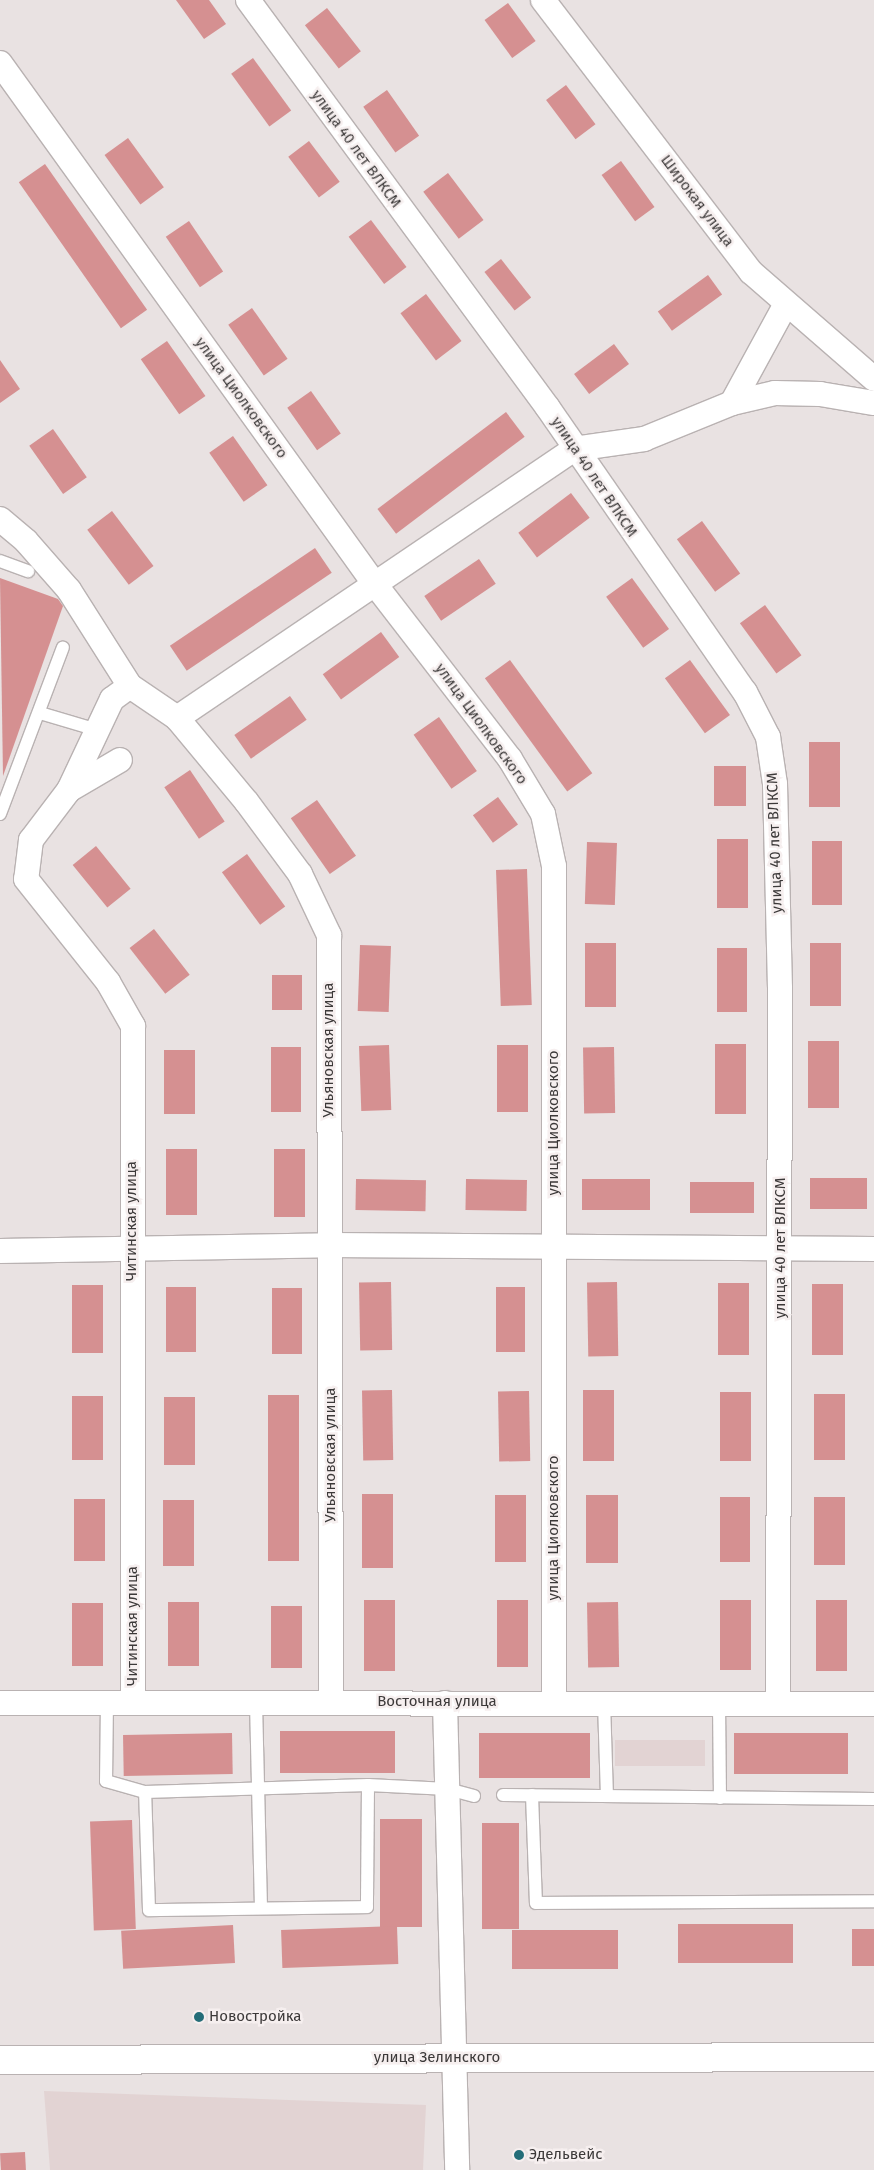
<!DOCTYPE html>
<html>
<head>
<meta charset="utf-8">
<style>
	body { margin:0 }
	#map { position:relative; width:874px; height:2170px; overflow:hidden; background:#e9e2e2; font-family:"Fira Sans",sans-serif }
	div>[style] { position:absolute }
	.built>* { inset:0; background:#e2d3d3; transform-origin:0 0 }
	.building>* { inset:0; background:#d59091; transform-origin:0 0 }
	.roads { filter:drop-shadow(1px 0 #b9b2b2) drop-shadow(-1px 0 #b9b2b2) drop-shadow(0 1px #b9b2b2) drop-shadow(0 -1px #b9b2b2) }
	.lane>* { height:12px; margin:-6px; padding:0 6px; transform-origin:6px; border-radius:6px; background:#fff }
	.street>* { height:24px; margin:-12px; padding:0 12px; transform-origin:12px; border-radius:12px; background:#fff }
	.secondary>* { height:28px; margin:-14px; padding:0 14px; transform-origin:14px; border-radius:14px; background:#fff }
	.dots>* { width:14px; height:14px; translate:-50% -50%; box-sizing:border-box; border:2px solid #f6efef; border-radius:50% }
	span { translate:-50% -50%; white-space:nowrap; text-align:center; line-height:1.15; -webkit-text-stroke:5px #f6efef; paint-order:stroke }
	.street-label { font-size:15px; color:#3c3939 }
	.poi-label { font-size:15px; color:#3c3939 }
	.left { translate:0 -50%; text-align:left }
</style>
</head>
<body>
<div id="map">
	<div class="built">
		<i style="left:705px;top:1740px;width:26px;height:90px;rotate:90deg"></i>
		<i style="clip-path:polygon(44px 2091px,426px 2105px,423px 2170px,50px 2170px)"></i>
	</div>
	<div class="building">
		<i style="clip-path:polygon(176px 0,209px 0,226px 24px,204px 39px)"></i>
		<i style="left:508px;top:3px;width:47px;height:29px;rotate:54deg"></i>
		<i style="left:327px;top:8px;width:55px;height:28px;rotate:52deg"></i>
		<i style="left:253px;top:58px;width:65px;height:27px;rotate:54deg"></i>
		<i style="left:566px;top:85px;width:49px;height:25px;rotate:53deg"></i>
		<i style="left:387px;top:90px;width:56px;height:29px;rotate:55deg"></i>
		<i style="left:128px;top:138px;width:61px;height:29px;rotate:54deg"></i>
		<i style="left:309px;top:141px;width:51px;height:26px;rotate:53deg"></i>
		<i style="left:621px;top:161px;width:57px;height:24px;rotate:54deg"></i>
		<i style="left:45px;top:164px;width:178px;height:32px;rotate:55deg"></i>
		<i style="left:448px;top:173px;width:59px;height:31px;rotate:53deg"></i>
		<i style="left:371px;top:220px;width:59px;height:28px;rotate:53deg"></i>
		<i style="left:189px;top:221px;width:61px;height:28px;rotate:56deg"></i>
		<i style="left:501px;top:259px;width:49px;height:21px;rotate:52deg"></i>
		<i style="left:708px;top:275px;width:24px;height:62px;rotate:54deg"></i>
		<i style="left:426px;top:294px;width:59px;height:32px;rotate:53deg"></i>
		<i style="left:252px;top:308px;width:62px;height:29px;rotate:55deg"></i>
		<i style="left:167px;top:341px;width:67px;height:32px;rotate:55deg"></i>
		<i style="left:614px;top:344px;width:25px;height:50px;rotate:53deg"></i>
		<i style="clip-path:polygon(0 360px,20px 389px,0 403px)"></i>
		<i style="left:311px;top:391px;width:52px;height:29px;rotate:55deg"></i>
		<i style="left:506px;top:412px;width:31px;height:161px;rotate:53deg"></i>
		<i style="left:53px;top:429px;width:59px;height:29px;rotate:55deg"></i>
		<i style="left:233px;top:436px;width:60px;height:29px;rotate:55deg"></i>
		<i style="left:571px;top:493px;width:31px;height:66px;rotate:53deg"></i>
		<i style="left:112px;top:511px;width:69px;height:31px;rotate:53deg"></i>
		<i style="left:702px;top:521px;width:65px;height:31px;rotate:54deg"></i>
		<i style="left:315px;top:548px;width:30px;height:175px;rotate:56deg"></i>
		<i style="left:479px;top:559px;width:30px;height:66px;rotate:56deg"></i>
		<i style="clip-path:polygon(0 578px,58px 599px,63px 606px,3px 776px)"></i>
		<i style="left:632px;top:578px;width:63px;height:32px;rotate:54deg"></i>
		<i style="left:765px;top:605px;width:62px;height:31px;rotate:54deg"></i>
		<i style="left:381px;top:632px;width:31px;height:72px;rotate:54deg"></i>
		<i style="left:510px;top:660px;width:140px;height:31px;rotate:54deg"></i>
		<i style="left:690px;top:660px;width:68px;height:31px;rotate:54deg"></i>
		<i style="left:290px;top:696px;width:29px;height:68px;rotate:55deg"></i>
		<i style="left:439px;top:717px;width:66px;height:31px;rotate:55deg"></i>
		<i style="left:809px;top:742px;width:31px;height:65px"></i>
		<i style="left:746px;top:766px;width:40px;height:32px;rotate:90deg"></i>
		<i style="left:190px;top:770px;width:62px;height:31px;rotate:56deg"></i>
		<i style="left:498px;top:797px;width:34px;height:31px;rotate:54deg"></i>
		<i style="left:317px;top:800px;width:68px;height:32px;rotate:55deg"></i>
		<i style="left:717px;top:839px;width:31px;height:69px"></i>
		<i style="left:812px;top:841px;width:30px;height:64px"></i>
		<i style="left:587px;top:842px;width:30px;height:62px;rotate:2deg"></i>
		<i style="left:96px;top:846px;width:55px;height:30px;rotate:51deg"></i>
		<i style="left:247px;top:854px;width:65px;height:31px;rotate:54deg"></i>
		<i style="left:527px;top:869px;width:136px;height:31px;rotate:88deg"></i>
		<i style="left:154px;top:929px;width:58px;height:31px;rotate:52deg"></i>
		<i style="left:585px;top:943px;width:31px;height:64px"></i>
		<i style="left:810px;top:943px;width:31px;height:63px"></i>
		<i style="left:360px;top:945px;width:31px;height:66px;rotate:2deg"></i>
		<i style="left:717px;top:948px;width:30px;height:64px"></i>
		<i style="left:272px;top:975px;width:30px;height:35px"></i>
		<i style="left:808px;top:1041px;width:31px;height:67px"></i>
		<i style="left:715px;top:1044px;width:31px;height:70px"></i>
		<i style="left:389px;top:1045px;width:65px;height:30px;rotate:88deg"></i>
		<i style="left:528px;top:1045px;width:67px;height:31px;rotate:90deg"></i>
		<i style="left:271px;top:1047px;width:30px;height:65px"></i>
		<i style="left:614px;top:1047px;width:66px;height:31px;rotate:89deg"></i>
		<i style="left:164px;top:1050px;width:31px;height:64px"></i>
		<i style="left:166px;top:1149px;width:31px;height:66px"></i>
		<i style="left:274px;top:1149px;width:31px;height:68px"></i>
		<i style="left:810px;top:1178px;width:57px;height:31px"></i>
		<i style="left:356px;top:1179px;width:70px;height:31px;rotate:1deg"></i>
		<i style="left:466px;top:1179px;width:61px;height:31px;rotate:1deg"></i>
		<i style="left:582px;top:1179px;width:68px;height:31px"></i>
		<i style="left:690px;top:1182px;width:64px;height:31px"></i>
		<i style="left:391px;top:1282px;width:68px;height:32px;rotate:89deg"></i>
		<i style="left:617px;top:1282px;width:74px;height:30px;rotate:89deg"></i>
		<i style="left:749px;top:1283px;width:72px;height:31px;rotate:90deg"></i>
		<i style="left:812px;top:1284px;width:31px;height:71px"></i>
		<i style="left:72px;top:1285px;width:31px;height:68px"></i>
		<i style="left:166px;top:1287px;width:30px;height:65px"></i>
		<i style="left:496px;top:1287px;width:29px;height:65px"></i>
		<i style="left:272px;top:1288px;width:30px;height:66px"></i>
		<i style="left:392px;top:1390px;width:70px;height:30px;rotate:89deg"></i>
		<i style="left:583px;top:1390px;width:31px;height:71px"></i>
		<i style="left:529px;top:1391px;width:70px;height:31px;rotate:89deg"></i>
		<i style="left:751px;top:1392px;width:69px;height:31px;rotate:90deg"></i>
		<i style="left:845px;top:1394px;width:66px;height:31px;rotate:90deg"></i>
		<i style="left:268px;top:1395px;width:31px;height:166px"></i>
		<i style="left:72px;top:1396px;width:31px;height:64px"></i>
		<i style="left:164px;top:1397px;width:31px;height:68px"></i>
		<i style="left:362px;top:1494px;width:31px;height:74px"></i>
		<i style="left:495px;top:1495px;width:31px;height:67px"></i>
		<i style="left:618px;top:1495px;width:68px;height:32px;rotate:90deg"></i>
		<i style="left:720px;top:1497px;width:30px;height:65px"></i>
		<i style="left:814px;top:1497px;width:31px;height:68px"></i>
		<i style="left:74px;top:1499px;width:31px;height:62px"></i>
		<i style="left:163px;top:1500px;width:31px;height:66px"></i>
		<i style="left:364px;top:1600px;width:31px;height:71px"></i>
		<i style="left:497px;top:1600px;width:31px;height:67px"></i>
		<i style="left:720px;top:1600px;width:31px;height:70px"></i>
		<i style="left:816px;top:1600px;width:31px;height:71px"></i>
		<i style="left:168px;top:1602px;width:31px;height:64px"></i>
		<i style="left:618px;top:1602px;width:65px;height:31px;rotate:89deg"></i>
		<i style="left:72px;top:1603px;width:31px;height:63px"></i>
		<i style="left:271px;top:1606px;width:31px;height:62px"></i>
		<i style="left:395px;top:1731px;width:42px;height:115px;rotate:90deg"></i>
		<i style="left:232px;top:1733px;width:41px;height:109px;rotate:89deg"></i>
		<i style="left:479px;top:1733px;width:111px;height:45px"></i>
		<i style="left:734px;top:1733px;width:114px;height:41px"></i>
		<i style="left:380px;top:1819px;width:42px;height:108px"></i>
		<i style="left:132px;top:1820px;width:109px;height:42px;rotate:88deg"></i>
		<i style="left:519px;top:1823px;width:106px;height:37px;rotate:90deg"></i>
		<i style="left:793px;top:1924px;width:39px;height:115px;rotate:90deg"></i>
		<i style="left:233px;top:1925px;width:38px;height:112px;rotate:87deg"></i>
		<i style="left:397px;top:1926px;width:38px;height:116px;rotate:88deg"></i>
		<i style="left:852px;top:1929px;width:22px;height:37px"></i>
		<i style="left:618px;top:1930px;width:39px;height:106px;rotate:90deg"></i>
		<i style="left:25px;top:2152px;width:18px;height:25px;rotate:87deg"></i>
	</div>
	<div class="roads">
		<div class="lane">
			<i style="left:0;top:561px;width:30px;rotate:20deg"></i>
			<i style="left:40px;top:713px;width:59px;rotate:16.6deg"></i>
			<i style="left:0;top:814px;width:178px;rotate:-69.3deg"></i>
			<i style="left:107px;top:1701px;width:80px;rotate:90.7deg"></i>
			<i style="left:106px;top:1781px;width:41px;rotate:15.8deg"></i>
			<i style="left:604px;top:1702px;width:93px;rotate:88.2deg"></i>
			<i style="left:256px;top:1703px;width:204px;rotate:88.6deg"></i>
			<i style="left:719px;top:1703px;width:95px;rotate:89.4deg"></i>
			<i style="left:368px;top:1785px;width:122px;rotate:90.5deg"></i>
			<i style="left:367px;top:1907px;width:218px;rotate:179.2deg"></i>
			<i style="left:149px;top:1910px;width:118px;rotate:-91.9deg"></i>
			<i style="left:145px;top:1792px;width:223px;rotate:-1.8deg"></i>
			<i style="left:368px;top:1785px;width:80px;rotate:2.9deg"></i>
			<i style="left:448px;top:1789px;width:27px;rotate:15deg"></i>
			<i style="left:503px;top:1795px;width:371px;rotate:0.6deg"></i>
			<i style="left:532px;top:1795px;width:108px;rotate:87.9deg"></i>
			<i style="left:536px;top:1903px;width:338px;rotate:-0.3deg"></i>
		</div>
		<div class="street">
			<i style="left:248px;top:0;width:506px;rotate:53.67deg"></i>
			<i style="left:548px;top:408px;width:346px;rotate:55.3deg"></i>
			<i style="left:745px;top:692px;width:51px;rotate:62.9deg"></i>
			<i style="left:768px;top:737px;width:48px;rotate:81.5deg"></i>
			<i style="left:775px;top:784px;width:204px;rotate:88.6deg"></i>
			<i style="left:780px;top:988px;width:714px;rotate:90.16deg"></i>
			<i style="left:543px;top:0;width:342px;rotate:52.6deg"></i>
			<i style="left:751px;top:272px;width:163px;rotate:41deg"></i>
			<i style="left:0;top:63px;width:641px;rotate:54.28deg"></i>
			<i style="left:374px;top:583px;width:222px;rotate:52.3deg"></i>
			<i style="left:510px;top:759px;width:64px;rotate:59deg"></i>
			<i style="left:543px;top:814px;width:53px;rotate:78.1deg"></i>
			<i style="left:554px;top:866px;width:835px;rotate:90deg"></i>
			<i style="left:732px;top:403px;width:113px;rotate:-61.4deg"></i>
			<i style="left:0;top:519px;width:34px;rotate:40deg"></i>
			<i style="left:26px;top:541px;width:65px;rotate:48.7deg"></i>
			<i style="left:69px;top:590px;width:114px;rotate:57.6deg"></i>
			<i style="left:130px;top:686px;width:57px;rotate:34.2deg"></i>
			<i style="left:177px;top:718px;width:108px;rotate:50.3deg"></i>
			<i style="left:246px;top:801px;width:91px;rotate:53.5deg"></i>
			<i style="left:300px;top:874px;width:68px;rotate:64.6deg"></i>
			<i style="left:329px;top:935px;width:766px;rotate:89.85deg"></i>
			<i style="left:130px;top:686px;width:22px;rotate:144deg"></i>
			<i style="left:112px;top:699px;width:101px;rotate:115.3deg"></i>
			<i style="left:69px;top:790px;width:63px;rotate:127.2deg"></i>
			<i style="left:31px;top:840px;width:39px;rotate:97deg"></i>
			<i style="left:26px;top:879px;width:132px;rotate:51.5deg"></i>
			<i style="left:108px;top:982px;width:51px;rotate:60.4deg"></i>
			<i style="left:133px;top:1026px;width:674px;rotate:90deg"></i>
			<i style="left:177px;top:718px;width:480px;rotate:-34.1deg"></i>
			<i style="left:574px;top:449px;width:71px;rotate:-8.1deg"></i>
			<i style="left:644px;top:439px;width:95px;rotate:-22.2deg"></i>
			<i style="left:732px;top:403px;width:44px;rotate:-13.1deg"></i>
			<i style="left:775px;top:393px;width:45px;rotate:1.3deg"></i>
			<i style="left:820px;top:394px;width:55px;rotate:9.5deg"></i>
			<i style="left:69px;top:790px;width:59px;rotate:-30.5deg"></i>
			<i style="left:0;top:1251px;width:331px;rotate:-1deg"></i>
			<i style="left:331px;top:1245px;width:543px;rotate:0.42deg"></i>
			<i style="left:0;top:1703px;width:874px;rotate:0.07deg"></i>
			<i style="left:445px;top:1703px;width:467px;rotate:88.5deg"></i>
		</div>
		<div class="secondary">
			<i style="left:0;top:2060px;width:874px;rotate:-0.2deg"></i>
		</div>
	</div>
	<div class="dots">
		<i style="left:199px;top:2017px;background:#246d78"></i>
		<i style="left:519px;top:2155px;background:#246d78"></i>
	</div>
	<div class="street-label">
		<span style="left:356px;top:149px;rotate:54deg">улица 40 лет ВЛКСМ</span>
		<span style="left:697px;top:201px;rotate:53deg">Широкая улица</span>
		<span style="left:241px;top:398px;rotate:54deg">улица Циолковского</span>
		<span style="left:594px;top:477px;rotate:56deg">улица 40 лет ВЛКСМ</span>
		<span style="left:481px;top:724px;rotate:54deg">улица Циолковского</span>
		<span style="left:775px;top:843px;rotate:-92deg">улица 40 лет ВЛКСМ</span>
		<span style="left:329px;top:1050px;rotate:-90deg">Ульяновская улица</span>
		<span style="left:554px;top:1123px;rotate:-90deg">улица Циолковского</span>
		<span style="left:132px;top:1221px;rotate:-90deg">Читинская улица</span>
		<span style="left:781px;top:1248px;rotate:-90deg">улица 40 лет ВЛКСМ</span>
		<span style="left:331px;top:1455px;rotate:-90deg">Ульяновская улица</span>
		<span style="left:554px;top:1528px;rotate:-90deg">улица Циолковского</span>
		<span style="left:133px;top:1626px;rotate:-90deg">Читинская улица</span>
		<span style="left:437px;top:1702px">Восточная улица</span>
		<span style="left:437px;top:2058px">улица Зелинского</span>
	</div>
	<div class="poi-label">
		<span class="left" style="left:209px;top:2017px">Новостройка</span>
		<span class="left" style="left:529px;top:2155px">Эдельвейс</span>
	</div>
</div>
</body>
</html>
